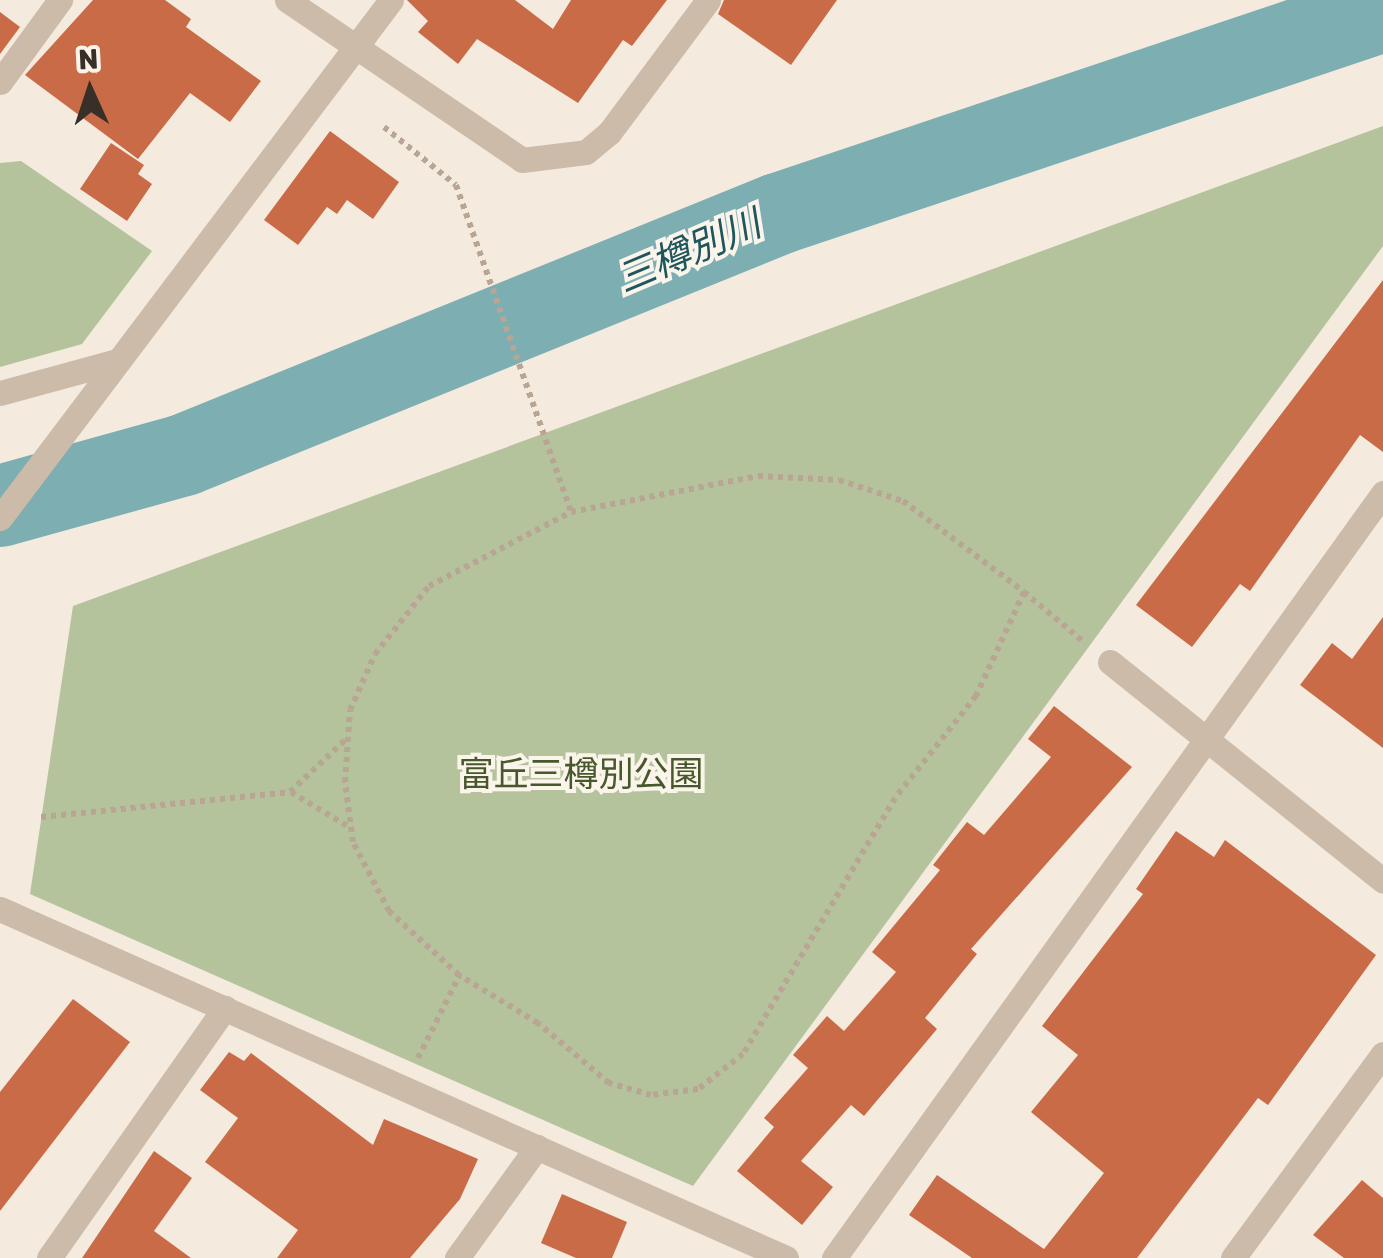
<!DOCTYPE html>
<html>
<head>
<meta charset="utf-8">
<style>
	body { margin:0 }
	#map { position:relative; width:1383px; height:1258px; overflow:hidden; background:#f4eade; font-family:Rubik,"Noto Sans JP",sans-serif }
	div>[style] { position:absolute }
	.green>* { inset:0; background:#b5c39d }
	.river>* { height:82px; margin:-41px; padding:0 41px; transform-origin:41px; border-radius:41px; background:#7caeb2 }
	.building>* { inset:0; background:#c96b46 }
	.path>* { height:6px; margin-top:-3px; transform-origin:0; background:repeating-linear-gradient(90deg,#b8a594 0 5px,transparent 0 10px) }
	.street>* { height:25px; margin:-12.5px; padding:0 12.5px; transform-origin:12.5px; border-radius:12.5px; background:#ccbba9 }
	span { translate:-50% -50%; white-space:nowrap; text-align:center; line-height:1.15; -webkit-text-stroke:8px #fbf4eb; paint-order:stroke }
	.park-label { font-size:35px; color:#47592c }
	.water-label { font-size:38px; color:#1d565d; font-style:italic }
	.north { position:absolute; left:40px; top:40px; width:100px; height:100px; -webkit-text-stroke:8px #fbf4eb; paint-order:stroke; rotate:357deg; font-size:28px; font-weight:700; line-height:40px; text-align:center; color:#392f29 }
	.north::after { content:''; display:block; margin:auto; width:35px; height:45px; background:#392f29; clip-path:polygon(50% 0,100% 100%,50% 72%,0 100%) }
</style>
</head>
<body>
<div id="map">
	<div class="green">
		<i style="clip-path:polygon(1383px 126px,1383px 246px,693px 1186px,30px 894px,73px 606px)"></i>
		<i style="clip-path:polygon(21px 161px,152px 251px,82px 344px,0 367px,0 163px)"></i>
	</div>
	<div class="river">
		<i style="left:0;top:506px;width:191px;rotate:-15.5deg"></i>
		<i style="left:184px;top:455px;width:641px;rotate:-22.08deg"></i>
		<i style="left:778px;top:214px;width:638px;rotate:-18.55deg"></i>
	</div>
	<div class="building">
		<i style="clip-path:polygon(93px 0,165px 0,191px 19px,186px 27px,261px 81px,230px 122px,190px 93px,138px 159px,25px 75px)"></i>
		<i style="clip-path:polygon(407px 0,515px 0,553px 29px,571px 0,667px 0,632px 46px,623px 40px,578px 103px,477px 39px,458px 64px,418px 32px,428px 21px)"></i>
		<i style="clip-path:polygon(724px 0,837px 0,791px 65px,718px 14px)"></i>
		<i style="clip-path:polygon(0 12px,20px 27px,0 54px)"></i>
		<i style="clip-path:polygon(330px 131px,399px 182px,373px 219px,347px 200px,337px 214px,327px 207px,298px 245px,264px 220px)"></i>
		<i style="clip-path:polygon(111px 143px,144px 165px,138px 174px,152px 184px,127px 221px,80px 189px)"></i>
		<i style="clip-path:polygon(1383px 280px,1383px 452px,1360px 435px,1250px 591px,1240px 584px,1192px 647px,1136px 605px)"></i>
		<i style="clip-path:polygon(1383px 617px,1383px 748px,1300px 685px,1332px 643px,1352px 659px)"></i>
		<i style="clip-path:polygon(1054px 706px,1132px 767px,971px 949px,977px 954px,925px 1018px,937px 1029px,864px 1116px,851px 1105px,801px 1161px,833px 1187px,802px 1225px,737px 1171px,774px 1127px,764px 1118px,808px 1068px,793px 1055px,827px 1016px,844px 1031px,896px 972px,872px 952px,940px 870px,933px 865px,967px 822px,984px 835px,1051px 757px,1028px 739px)"></i>
		<i style="clip-path:polygon(1176px 831px,1214px 857px,1225px 840px,1376px 955px,1268px 1105px,1258px 1098px,1137px 1258px,972px 1258px,909px 1215px,937px 1175px,1044px 1249px,1104px 1173px,1031px 1112px,1078px 1055px,1042px 1026px,1143px 894px,1136px 889px)"></i>
		<i style="clip-path:polygon(73px 999px,130px 1042px,0 1211px,0 1092px)"></i>
		<i style="clip-path:polygon(229px 1052px,244px 1061px,251px 1053px,373px 1145px,384px 1119px,478px 1159px,460px 1199px,410px 1258px,277px 1258px,298px 1230px,205px 1162px,238px 1118px,200px 1090px)"></i>
		<i style="clip-path:polygon(154px 1151px,192px 1178px,154px 1231px,191px 1258px,82px 1258px)"></i>
		<i style="clip-path:polygon(1362px 1180px,1383px 1198px,1383px 1258px,1344px 1258px,1313px 1235px)"></i>
		<i style="clip-path:polygon(562px 1194px,627px 1222px,612px 1258px,576px 1258px,541px 1243px)"></i>
	</div>
	<div class="path">
		<i style="left:384px;top:127px;width:92px;rotate:38.9deg"></i>
		<i style="left:456px;top:185px;width:347px;rotate:70.6deg"></i>
		<i style="left:1024px;top:592px;width:115px;rotate:114.8deg"></i>
		<i style="left:976px;top:696px;width:130px;rotate:128.5deg"></i>
		<i style="left:895px;top:798px;width:298px;rotate:120.7deg"></i>
		<i style="left:743px;top:1054px;width:57px;rotate:142.1deg"></i>
		<i style="left:698px;top:1089px;width:47px;rotate:172.7deg"></i>
		<i style="left:651px;top:1095px;width:44px;rotate:-164.1deg"></i>
		<i style="left:609px;top:1083px;width:93px;rotate:-139.8deg"></i>
		<i style="left:538px;top:1023px;width:92px;rotate:-148.7deg"></i>
		<i style="left:459px;top:975px;width:95px;rotate:-137.6deg"></i>
		<i style="left:389px;top:911px;width:78px;rotate:-117.6deg"></i>
		<i style="left:353px;top:842px;width:61px;rotate:-97.6deg"></i>
		<i style="left:345px;top:782px;width:72px;rotate:-86deg"></i>
		<i style="left:350px;top:710px;width:61px;rotate:-65.9deg"></i>
		<i style="left:375px;top:654px;width:87px;rotate:-51.5deg"></i>
		<i style="left:429px;top:586px;width:160px;rotate:-27.5deg"></i>
		<i style="left:571px;top:512px;width:190px;rotate:-10.9deg"></i>
		<i style="left:758px;top:476px;width:81px;rotate:2.8deg"></i>
		<i style="left:839px;top:480px;width:67px;rotate:18.2deg"></i>
		<i style="left:903px;top:501px;width:151px;rotate:36.9deg"></i>
		<i style="left:1024px;top:592px;width:80px;rotate:39.9deg"></i>
		<i style="left:291px;top:792px;width:71px;rotate:31.2deg"></i>
		<i style="left:41px;top:817px;width:250px;rotate:-5.7deg"></i>
		<i style="left:290px;top:792px;width:77px;rotate:-43.4deg"></i>
		<i style="left:418px;top:1058px;width:92px;rotate:-63.4deg"></i>
	</div>
	<div class="street">
		<i style="left:287px;top:0;width:284px;rotate:34.2deg"></i>
		<i style="left:522px;top:160px;width:64px;rotate:-7.1deg"></i>
		<i style="left:586px;top:152px;width:30px;rotate:-40deg"></i>
		<i style="left:609px;top:133px;width:166px;rotate:-53.3deg"></i>
		<i style="left:0;top:82px;width:102px;rotate:-53.8deg"></i>
		<i style="left:0;top:393px;width:121px;rotate:-15.3deg"></i>
		<i style="left:0;top:518px;width:649px;rotate:-52.95deg"></i>
		<i style="left:1110px;top:662px;width:350px;rotate:38.7deg"></i>
		<i style="left:0;top:909px;width:860px;rotate:23.94deg"></i>
		<i style="left:49px;top:1258px;width:306px;rotate:-54.9deg"></i>
		<i style="left:457px;top:1258px;width:137px;rotate:-54.2deg"></i>
		<i style="left:834px;top:1258px;width:942px;rotate:-54.33deg"></i>
		<i style="left:1233px;top:1258px;width:253px;rotate:-53.7deg"></i>
	</div>
	<div class="park-label">
		<span style="left:581px;top:774px">富丘三樽別公園</span>
	</div>
	<div class="water-label">
		<span style="left:689px;top:252px;rotate:-23deg">三樽別川</span>
	</div>
	<div class="north">N</div>
</div>
</body>
</html>
